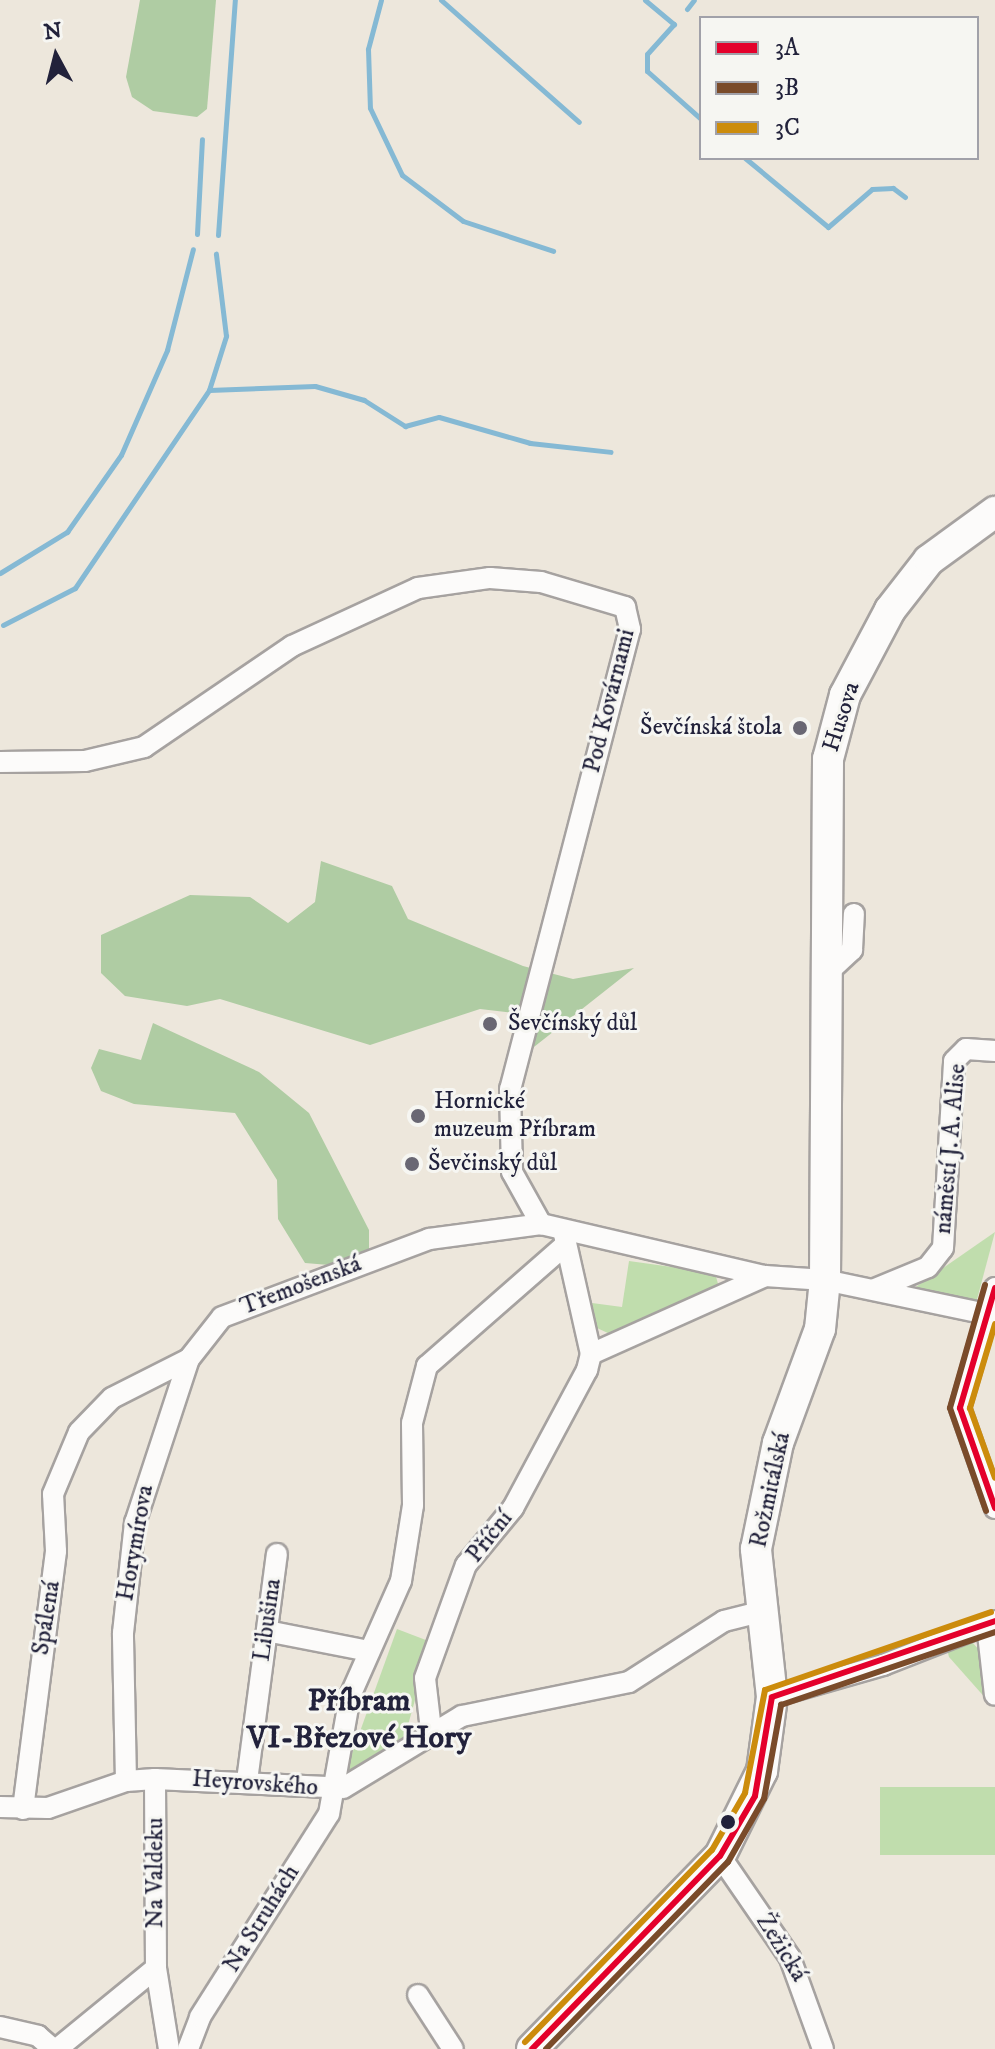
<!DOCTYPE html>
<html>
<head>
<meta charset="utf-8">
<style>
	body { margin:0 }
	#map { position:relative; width:995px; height:2049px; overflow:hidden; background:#ede7dc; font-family:"IM FELL DW Pica",serif }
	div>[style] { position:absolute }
	.green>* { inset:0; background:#c0ddad; transform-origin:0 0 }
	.forest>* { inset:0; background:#afcca3 }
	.stream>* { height:5px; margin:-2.5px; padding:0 2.5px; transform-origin:2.5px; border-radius:2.5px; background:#85b9d4 }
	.roads { filter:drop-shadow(2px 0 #a6a2a0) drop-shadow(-2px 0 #a6a2a0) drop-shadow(0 2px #a6a2a0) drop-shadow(0 -2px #a6a2a0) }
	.minor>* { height:20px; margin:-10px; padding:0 10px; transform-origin:10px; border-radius:10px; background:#fcfbfa }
	.primary>* { height:30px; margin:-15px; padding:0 15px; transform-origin:15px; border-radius:15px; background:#fcfbfa }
	.bus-1>* { height:6px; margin:-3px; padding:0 3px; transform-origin:3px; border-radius:3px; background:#e4002b }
	.bus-2>* { height:6px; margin:-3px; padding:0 3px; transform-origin:3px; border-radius:3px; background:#7a4b2a }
	.bus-3>* { height:6px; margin:-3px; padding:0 3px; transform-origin:3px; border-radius:3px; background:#cc8c0c }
	.dots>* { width:22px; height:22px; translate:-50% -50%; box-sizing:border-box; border:4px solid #f6f6f2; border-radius:50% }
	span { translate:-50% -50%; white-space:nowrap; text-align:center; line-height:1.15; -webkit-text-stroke:6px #f6f6f2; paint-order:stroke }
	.street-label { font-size:24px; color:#22223b }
	.poi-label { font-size:24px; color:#22223b }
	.right { translate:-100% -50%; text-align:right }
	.left { translate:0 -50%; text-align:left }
	.district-label { font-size:32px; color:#22223b; font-weight:700 }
	.legend { position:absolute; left:699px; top:16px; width:280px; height:144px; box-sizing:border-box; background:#f6f6f2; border:2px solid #a1a1a9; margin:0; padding:10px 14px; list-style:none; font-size:24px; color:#22223b }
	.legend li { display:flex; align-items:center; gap:16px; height:40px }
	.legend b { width:40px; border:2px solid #a1a1a9 }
	.north { position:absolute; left:16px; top:16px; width:80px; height:80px; -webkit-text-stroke:6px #f6f6f2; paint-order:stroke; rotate:353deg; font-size:22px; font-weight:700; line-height:32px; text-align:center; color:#22223b }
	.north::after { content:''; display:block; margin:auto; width:28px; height:36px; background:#22223b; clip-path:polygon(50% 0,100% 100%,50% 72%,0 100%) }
</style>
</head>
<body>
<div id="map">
	<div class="green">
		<i style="clip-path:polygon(995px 1232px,976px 1303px,910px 1291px)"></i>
		<i style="clip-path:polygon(629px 1261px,715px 1273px,720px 1291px,610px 1334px,597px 1328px,592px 1303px,622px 1307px)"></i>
		<i style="clip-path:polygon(397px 1629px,431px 1642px,405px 1736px,345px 1773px)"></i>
		<i style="clip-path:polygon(971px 1641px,982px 1653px,988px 1701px,949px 1657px,947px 1649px)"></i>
		<i style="left:995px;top:1787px;width:68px;height:115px;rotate:90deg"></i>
	</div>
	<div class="forest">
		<i style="clip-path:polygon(140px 0,216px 0,207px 109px,197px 117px,153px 111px,132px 97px,126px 77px)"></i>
		<i style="clip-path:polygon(321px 861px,392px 886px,408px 919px,523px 966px,573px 979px,634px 968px,520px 1058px,514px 1013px,480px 1009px,370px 1045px,220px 999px,187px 1006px,125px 996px,101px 973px,101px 935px,190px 895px,250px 897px,288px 923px,315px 902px)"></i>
		<i style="clip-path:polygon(153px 1023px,259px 1072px,309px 1113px,369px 1230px,369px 1249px,329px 1265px,305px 1263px,278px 1219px,277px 1180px,235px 1113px,134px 1104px,101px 1091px,91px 1068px,99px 1049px,141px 1060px)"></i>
	</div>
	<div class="stream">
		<i style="left:381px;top:0;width:51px;rotate:104.9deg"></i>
		<i style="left:368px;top:49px;width:59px;rotate:88.1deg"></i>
		<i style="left:370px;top:108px;width:74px;rotate:64.5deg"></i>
		<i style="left:402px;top:175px;width:76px;rotate:37deg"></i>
		<i style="left:463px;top:221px;width:95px;rotate:18.4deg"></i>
		<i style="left:441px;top:0;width:184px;rotate:41.5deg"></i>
		<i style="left:645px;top:0;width:38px;rotate:40deg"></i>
		<i style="left:674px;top:24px;width:40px;rotate:132deg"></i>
		<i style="left:647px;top:54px;width:17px;rotate:90deg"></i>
		<i style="left:647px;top:71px;width:72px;rotate:41.6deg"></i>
		<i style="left:687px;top:9px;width:11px;rotate:-52deg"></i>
		<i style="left:745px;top:158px;width:108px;rotate:39.7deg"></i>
		<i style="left:828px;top:227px;width:58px;rotate:-40.8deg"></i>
		<i style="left:872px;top:189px;width:21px;rotate:-3deg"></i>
		<i style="left:893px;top:188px;width:15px;rotate:37deg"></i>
		<i style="left:197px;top:234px;width:95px;rotate:-87deg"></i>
		<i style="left:218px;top:235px;width:236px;rotate:-85.9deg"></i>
		<i style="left:209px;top:390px;width:106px;rotate:-2.2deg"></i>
		<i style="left:315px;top:386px;width:51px;rotate:15.9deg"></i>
		<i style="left:364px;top:400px;width:49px;rotate:32.4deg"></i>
		<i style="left:405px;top:426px;width:35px;rotate:-15deg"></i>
		<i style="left:439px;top:417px;width:95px;rotate:15.9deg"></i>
		<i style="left:530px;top:443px;width:81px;rotate:6.3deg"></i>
		<i style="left:0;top:573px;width:79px;rotate:-31.5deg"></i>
		<i style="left:67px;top:532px;width:94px;rotate:-55deg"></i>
		<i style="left:121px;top:455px;width:115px;rotate:-66.3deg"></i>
		<i style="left:167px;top:350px;width:104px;rotate:-75.6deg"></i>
		<i style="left:3px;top:625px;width:81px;rotate:-27.2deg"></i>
		<i style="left:75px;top:588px;width:239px;rotate:-55.9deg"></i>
		<i style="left:209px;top:390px;width:57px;rotate:-72.5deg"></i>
		<i style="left:226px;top:336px;width:83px;rotate:-97deg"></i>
	</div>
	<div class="roads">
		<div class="minor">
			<i style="left:0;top:762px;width:85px;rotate:-0.7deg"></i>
			<i style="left:85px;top:761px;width:61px;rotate:-13.3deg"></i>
			<i style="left:144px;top:747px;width:179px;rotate:-34.3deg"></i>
			<i style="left:292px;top:646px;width:139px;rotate:-24.7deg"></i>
			<i style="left:418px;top:588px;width:73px;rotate:-7.9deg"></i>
			<i style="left:490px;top:578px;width:51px;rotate:4.5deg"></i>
			<i style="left:541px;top:582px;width:88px;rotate:16.6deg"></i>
			<i style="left:625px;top:607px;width:23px;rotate:77deg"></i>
			<i style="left:630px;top:629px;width:475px;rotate:104.6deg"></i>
			<i style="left:510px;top:1089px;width:83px;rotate:88.6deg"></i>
			<i style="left:512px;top:1172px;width:60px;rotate:60.9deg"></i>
			<i style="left:823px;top:977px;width:40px;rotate:-43deg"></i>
			<i style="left:852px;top:950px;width:36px;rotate:-87deg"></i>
			<i style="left:995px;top:1288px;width:125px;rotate:106.3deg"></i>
			<i style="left:960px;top:1408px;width:106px;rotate:70.7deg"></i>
			<i style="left:875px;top:1289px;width:57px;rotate:-22.5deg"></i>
			<i style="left:928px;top:1267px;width:24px;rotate:-52deg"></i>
			<i style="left:943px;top:1248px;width:187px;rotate:-86.6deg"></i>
			<i style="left:954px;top:1061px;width:17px;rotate:-45deg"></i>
			<i style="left:966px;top:1049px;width:29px;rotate:4deg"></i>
			<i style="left:591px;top:1354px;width:191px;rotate:-24.1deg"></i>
			<i style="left:987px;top:1625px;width:70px;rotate:83.5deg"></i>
			<i style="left:267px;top:1631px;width:104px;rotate:11.1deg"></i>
			<i style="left:772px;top:1697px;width:116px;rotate:-16.1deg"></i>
			<i style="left:883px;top:1665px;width:120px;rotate:-21.4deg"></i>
			<i style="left:431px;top:1730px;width:52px;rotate:-96.6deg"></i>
			<i style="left:425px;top:1678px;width:120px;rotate:-70.1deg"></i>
			<i style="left:466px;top:1565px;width:74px;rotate:-50.5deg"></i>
			<i style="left:513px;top:1508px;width:157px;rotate:-61.8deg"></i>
			<i style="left:587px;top:1370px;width:16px;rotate:-76deg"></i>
			<i style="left:591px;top:1354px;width:123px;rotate:-102.7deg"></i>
			<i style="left:155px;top:1779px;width:189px;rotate:89.7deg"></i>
			<i style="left:156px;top:1968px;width:82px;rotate:80.9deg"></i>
			<i style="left:126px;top:1781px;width:148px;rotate:-91.2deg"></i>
			<i style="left:123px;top:1633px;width:111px;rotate:-83.8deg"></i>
			<i style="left:135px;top:1523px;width:173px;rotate:-71.8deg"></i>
			<i style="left:189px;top:1359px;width:53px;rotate:-51.8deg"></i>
			<i style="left:222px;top:1317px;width:221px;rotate:-20.6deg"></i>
			<i style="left:429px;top:1239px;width:113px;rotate:-7.6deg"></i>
			<i style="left:541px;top:1224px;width:230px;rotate:13.1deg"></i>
			<i style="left:765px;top:1276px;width:60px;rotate:3.8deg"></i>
			<i style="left:825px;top:1280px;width:166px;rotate:11.9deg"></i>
			<i style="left:247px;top:1781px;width:229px;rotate:-82.5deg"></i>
			<i style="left:0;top:1807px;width:48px;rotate:1.2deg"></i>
			<i style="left:48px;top:1808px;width:83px;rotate:-19.1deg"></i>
			<i style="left:126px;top:1781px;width:29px;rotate:-4deg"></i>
			<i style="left:155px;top:1779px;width:188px;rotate:2.7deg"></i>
			<i style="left:343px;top:1788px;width:139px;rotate:-31.2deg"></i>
			<i style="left:462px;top:1716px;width:170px;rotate:-11.5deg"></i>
			<i style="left:629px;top:1682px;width:113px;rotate:-32.7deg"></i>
			<i style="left:724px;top:1621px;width:36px;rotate:-14deg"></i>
			<i style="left:23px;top:1809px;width:260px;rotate:-82.7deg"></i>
			<i style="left:56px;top:1551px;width:57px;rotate:-93deg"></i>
			<i style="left:53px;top:1494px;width:67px;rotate:-67.2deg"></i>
			<i style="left:79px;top:1432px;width:47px;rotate:-45.9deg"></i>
			<i style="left:112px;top:1398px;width:86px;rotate:-26.9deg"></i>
			<i style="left:720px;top:1856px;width:124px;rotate:55.5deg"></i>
			<i style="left:790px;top:1958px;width:97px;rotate:70.1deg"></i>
			<i style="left:418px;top:1995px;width:64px;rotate:57.1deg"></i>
			<i style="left:0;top:2027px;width:39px;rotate:13deg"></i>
			<i style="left:38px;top:2036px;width:20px;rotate:41deg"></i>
			<i style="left:57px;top:2049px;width:128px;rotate:-39.3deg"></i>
			<i style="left:188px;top:2049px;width:34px;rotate:-69deg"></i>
			<i style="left:200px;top:2017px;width:241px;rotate:-57.6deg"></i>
			<i style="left:329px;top:1814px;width:120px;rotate:-79.9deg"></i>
			<i style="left:350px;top:1696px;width:126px;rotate:-66.1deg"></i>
			<i style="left:401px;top:1581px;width:77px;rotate:-81deg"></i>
			<i style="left:413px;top:1505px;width:82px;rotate:-90.7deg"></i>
			<i style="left:412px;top:1423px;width:59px;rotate:-75.3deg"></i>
			<i style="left:427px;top:1366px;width:182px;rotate:-41.2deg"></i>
		</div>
		<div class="primary">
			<i style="left:532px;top:2049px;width:269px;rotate:-45.8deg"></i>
			<i style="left:720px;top:1856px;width:95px;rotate:-63.7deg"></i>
			<i style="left:762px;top:1771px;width:75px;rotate:-82.3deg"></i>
			<i style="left:772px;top:1697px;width:149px;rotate:-96.2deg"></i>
			<i style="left:756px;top:1549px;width:108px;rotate:-78.3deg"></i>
			<i style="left:778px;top:1443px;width:121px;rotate:-69.8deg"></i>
			<i style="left:820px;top:1329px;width:49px;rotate:-84.2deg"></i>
			<i style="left:825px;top:1280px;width:521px;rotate:-89.67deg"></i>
			<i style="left:828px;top:759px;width:66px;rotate:-75.1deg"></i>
			<i style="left:845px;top:695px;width:96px;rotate:-62.1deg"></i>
			<i style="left:890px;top:610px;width:63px;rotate:-52deg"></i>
			<i style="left:929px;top:560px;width:82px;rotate:-36deg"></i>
		</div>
	</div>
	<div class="bus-1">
		<i style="left:995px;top:1288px;width:125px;rotate:106.3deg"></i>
		<i style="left:960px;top:1408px;width:106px;rotate:70.7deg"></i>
		<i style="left:532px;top:2049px;width:269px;rotate:-45.8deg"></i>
		<i style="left:720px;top:1856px;width:69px;rotate:-59.7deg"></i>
		<i style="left:755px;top:1796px;width:100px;rotate:-80.3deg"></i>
		<i style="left:772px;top:1697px;width:236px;rotate:-18.8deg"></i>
	</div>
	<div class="bus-2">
		<i style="left:985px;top:1285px;width:128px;rotate:105.9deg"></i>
		<i style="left:950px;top:1408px;width:109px;rotate:70.7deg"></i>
		<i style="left:546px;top:2049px;width:261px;rotate:-45.8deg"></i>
		<i style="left:728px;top:1862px;width:73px;rotate:-60.3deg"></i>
		<i style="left:764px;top:1799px;width:96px;rotate:-79.7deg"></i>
		<i style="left:781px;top:1705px;width:226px;rotate:-18.8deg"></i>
	</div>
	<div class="bus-3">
		<i style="left:995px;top:1324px;width:88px;rotate:106.6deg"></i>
		<i style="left:970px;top:1408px;width:74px;rotate:70.3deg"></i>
		<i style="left:525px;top:2042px;width:268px;rotate:-45.8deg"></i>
		<i style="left:712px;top:1850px;width:66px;rotate:-59.9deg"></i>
		<i style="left:745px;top:1793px;width:105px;rotate:-79deg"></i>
		<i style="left:765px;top:1690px;width:239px;rotate:-19deg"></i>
	</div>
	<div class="dots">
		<i style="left:800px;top:728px;background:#696773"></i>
		<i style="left:490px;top:1024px;background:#696773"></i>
		<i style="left:418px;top:1116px;background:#696773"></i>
		<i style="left:412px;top:1164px;background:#696773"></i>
		<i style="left:728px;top:1822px;background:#22223b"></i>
	</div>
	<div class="street-label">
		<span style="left:610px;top:701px;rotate:-76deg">Pod Kovárnami</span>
		<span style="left:842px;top:717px;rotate:-72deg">Husova</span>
		<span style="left:951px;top:1149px;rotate:-85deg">náměstí J. A. Alise</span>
		<span style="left:301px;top:1286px;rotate:-21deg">Třemošenská</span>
		<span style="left:771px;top:1490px;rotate:-78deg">Rožmitálská</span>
		<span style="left:490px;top:1537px;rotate:-52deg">Příční</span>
		<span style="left:136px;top:1543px;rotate:-80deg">Horymírova</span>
		<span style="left:47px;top:1618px;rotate:-81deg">Spálená</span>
		<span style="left:268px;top:1620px;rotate:-82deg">Libušina</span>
		<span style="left:255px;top:1784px;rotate:4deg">Heyrovského</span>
		<span style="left:156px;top:1873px;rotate:-90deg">Na Valdeku</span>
		<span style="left:262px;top:1919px;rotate:-58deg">Na Struhách</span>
		<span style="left:781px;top:1948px;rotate:58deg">Žežická</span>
	</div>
	<div class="poi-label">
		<span class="right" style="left:782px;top:728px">Ševčínská štola</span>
		<span class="left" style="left:508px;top:1024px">Ševčínský důl</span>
		<span class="left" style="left:434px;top:1116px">Hornické<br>muzeum Příbram</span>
		<span class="left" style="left:428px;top:1164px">Ševčinský důl</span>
	</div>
	<div class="district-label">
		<span style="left:359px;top:1720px">Příbram<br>VI-Březové Hory</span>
	</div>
	<ul class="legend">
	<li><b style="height:10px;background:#e4002b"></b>3A</li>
	<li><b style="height:10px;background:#7a4b2a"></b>3B</li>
	<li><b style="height:10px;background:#cc8c0c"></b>3C</li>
	</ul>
	<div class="north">N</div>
</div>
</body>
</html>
